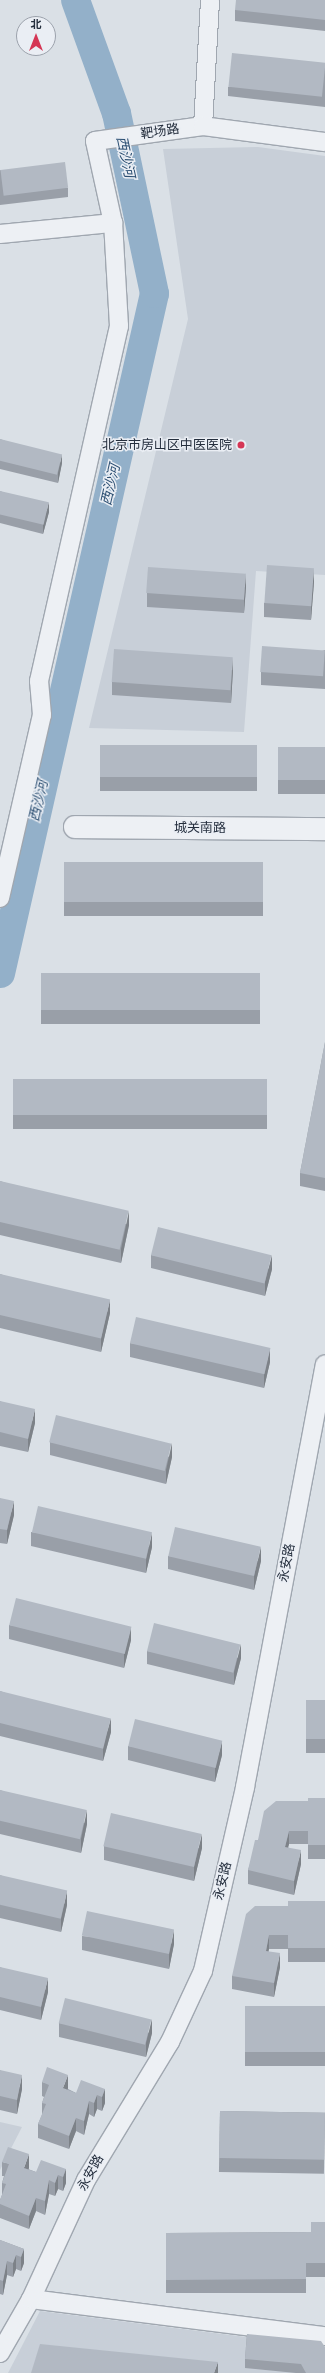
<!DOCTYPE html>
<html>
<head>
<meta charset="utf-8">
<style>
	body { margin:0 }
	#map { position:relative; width:325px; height:2373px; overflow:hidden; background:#dae0e6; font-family:"Sofia Sans Condensed","Noto Sans SC",sans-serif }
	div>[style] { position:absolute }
	.built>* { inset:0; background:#c8cfd8 }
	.river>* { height:29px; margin:-14.5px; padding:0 14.5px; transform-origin:14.5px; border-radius:14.5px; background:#93b0c9 }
	.roads { filter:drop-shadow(1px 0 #a0a7b0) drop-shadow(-1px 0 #a0a7b0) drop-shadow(0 1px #a0a7b0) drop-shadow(0 -1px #a0a7b0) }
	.minor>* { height:18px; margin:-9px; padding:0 9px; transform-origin:9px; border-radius:9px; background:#edf0f4 }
	.tertiary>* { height:22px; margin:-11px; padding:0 11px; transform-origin:11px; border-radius:11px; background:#edf0f4 }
	.wall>* { inset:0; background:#999fa8; transform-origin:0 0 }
	.shaded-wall>* { inset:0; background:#7d8288 }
	.building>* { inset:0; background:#b2b9c3; transform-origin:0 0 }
	.dots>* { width:11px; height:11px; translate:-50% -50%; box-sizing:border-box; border:2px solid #eaeef4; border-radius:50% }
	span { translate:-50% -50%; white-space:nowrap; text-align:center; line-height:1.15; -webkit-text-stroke:3px #eaeef4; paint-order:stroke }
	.street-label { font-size:13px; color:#242e3d }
	.poi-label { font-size:13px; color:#242e3d }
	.right { translate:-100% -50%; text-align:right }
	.water-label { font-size:14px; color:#2c4f72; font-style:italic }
	.north { position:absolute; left:16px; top:16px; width:40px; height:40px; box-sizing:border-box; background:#eaeef4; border:1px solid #9ba1ab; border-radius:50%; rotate:0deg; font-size:11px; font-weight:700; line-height:16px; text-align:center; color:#242e3d }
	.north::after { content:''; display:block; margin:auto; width:14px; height:18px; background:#d53655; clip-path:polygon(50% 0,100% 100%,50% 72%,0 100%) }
</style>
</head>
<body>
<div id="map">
	<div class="built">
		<i style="clip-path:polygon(258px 147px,325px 156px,325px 575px,256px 571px,244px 732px,89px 728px,188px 319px,163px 149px)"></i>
		<i style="clip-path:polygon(0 2122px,22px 2127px,0 2170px)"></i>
		<i style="clip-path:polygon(40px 2311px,325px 2347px,325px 2373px,8px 2373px)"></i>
	</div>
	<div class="river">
		<i style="left:0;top:973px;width:697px;rotate:-77.24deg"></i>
		<i style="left:154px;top:293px;width:184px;rotate:-101.9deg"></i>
		<i style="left:116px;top:113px;width:120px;rotate:-109.9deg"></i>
	</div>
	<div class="roads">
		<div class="minor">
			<i style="left:203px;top:126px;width:126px;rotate:-86.8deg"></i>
			<i style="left:0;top:234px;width:114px;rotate:-5.6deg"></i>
			<i style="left:113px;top:223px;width:84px;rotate:-102.4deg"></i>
			<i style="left:95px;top:141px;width:109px;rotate:-7.9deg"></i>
			<i style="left:203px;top:126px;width:123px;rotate:7.5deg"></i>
			<i style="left:0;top:898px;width:188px;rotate:-77.1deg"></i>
			<i style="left:42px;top:715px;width:34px;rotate:-95deg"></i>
			<i style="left:39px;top:681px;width:364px;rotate:-77.3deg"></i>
			<i style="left:119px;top:326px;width:103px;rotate:-93.3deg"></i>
			<i style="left:31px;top:2299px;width:296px;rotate:7.2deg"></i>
			<i style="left:0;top:2353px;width:62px;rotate:-60.1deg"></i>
			<i style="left:31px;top:2299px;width:131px;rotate:-65.2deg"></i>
			<i style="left:86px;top:2180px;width:162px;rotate:-58.7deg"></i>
			<i style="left:170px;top:2042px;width:78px;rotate:-65.1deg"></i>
			<i style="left:203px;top:1971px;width:189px;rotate:-77.1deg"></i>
			<i style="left:245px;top:1787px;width:430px;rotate:-79.3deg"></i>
		</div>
		<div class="tertiary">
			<i style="left:75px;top:827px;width:250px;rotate:0.5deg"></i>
		</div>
	</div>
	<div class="wall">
		<i style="clip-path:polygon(325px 0,325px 31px,235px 21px,235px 10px)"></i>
		<i style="clip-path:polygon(325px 63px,325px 107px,228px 96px,228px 87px)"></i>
		<i style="clip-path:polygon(0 170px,68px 188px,68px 197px,0 205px)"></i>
		<i style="clip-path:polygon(0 439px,62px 463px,58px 483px,0 469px)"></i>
		<i style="clip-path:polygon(0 491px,49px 512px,43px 534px,0 523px)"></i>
		<i style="clip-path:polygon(314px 582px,311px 620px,264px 617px,264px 603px)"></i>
		<i style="clip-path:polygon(246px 587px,244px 613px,147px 607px,147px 593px)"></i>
		<i style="clip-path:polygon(325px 650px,325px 689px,261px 685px,261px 672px)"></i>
		<i style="clip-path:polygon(233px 670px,231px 703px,112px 695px,112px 682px)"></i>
		<i style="left:100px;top:745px;width:157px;height:46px"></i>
		<i style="left:278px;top:747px;width:47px;height:47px"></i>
		<i style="left:64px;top:862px;width:199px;height:54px"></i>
		<i style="left:260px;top:973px;width:51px;height:219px;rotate:90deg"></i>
		<i style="clip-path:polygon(325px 1042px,325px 1191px,300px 1186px,300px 1173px)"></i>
		<i style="left:13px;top:1079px;width:254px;height:50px"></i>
		<i style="clip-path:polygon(0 1181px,129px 1225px,121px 1263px,0 1235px)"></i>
		<i style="clip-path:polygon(151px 1255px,272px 1269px,265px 1296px,151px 1268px)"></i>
		<i style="clip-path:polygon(0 1274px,110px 1313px,101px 1352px,0 1328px)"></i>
		<i style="clip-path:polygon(130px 1343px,270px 1362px,264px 1388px,130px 1357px)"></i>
		<i style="clip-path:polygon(0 1401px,35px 1423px,28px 1452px,0 1446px)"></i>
		<i style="clip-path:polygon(50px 1442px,172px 1457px,166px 1484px,50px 1455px)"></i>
		<i style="clip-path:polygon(0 1498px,14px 1515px,7px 1544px,0 1543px)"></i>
		<i style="clip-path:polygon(31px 1532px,152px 1547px,146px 1573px,31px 1546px)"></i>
		<i style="clip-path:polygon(168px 1556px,261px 1561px,254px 1590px,168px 1569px)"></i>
		<i style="clip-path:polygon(9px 1625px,131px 1640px,124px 1668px,9px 1639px)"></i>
		<i style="clip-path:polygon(147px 1651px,241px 1658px,234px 1685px,147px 1664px)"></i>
		<i style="clip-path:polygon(0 1691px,111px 1732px,103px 1761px,0 1736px)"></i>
		<i style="left:306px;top:1700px;width:19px;height:53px"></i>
		<i style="clip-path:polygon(128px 1746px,222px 1755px,215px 1782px,128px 1760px)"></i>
		<i style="clip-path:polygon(0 1790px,87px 1824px,81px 1853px,0 1834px)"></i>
		<i style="clip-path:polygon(325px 1798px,325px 1859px,308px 1859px,308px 1844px,289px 1844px,288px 1847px,301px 1864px,294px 1895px,248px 1884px,248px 1870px,258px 1840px,308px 1801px)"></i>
		<i style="clip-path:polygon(104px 1846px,202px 1848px,194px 1881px,104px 1860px)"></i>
		<i style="clip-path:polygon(0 1875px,67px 1905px,61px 1932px,0 1918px)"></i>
		<i style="clip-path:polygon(325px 1901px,325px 1962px,288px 1962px,288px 1949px,269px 1949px,268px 1951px,280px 1967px,274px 1997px,232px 1989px,232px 1976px,288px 1906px)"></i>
		<i style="clip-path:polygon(82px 1936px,174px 1944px,169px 1969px,82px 1950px)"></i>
		<i style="clip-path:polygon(0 1967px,48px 1992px,41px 2020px,0 2010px)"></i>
		<i style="left:245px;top:2006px;width:80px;height:60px"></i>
		<i style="clip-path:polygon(59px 2023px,152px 2033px,146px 2057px,59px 2037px)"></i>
		<i style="clip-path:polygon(0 2070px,22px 2089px,17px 2114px,0 2110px)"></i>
		<i style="clip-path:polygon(42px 2082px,68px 2088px,68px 2089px,76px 2093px,105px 2089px,105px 2103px,102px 2111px,97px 2109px,94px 2117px,89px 2114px,84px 2135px,76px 2131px,69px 2149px,38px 2138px,38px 2124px,42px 2115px,42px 2103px,44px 2097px,42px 2096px)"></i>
		<i style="left:220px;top:2111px;width:105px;height:61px;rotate:1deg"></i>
		<i style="clip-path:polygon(2px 2162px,29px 2168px,28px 2169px,36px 2172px,66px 2169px,66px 2183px,63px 2191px,58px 2189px,55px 2196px,49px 2194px,45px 2215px,36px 2211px,29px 2229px,0 2218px,0 2200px,2px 2195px,2px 2183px,4px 2176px,2px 2176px)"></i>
		<i style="clip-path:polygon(325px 2222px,325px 2277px,306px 2277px,306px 2293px,166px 2293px,166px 2233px,311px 2232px)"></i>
		<i style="clip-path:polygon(0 2240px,24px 2249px,24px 2263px,21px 2271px,16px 2269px,13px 2277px,7px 2275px,3px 2295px,0 2294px)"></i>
		<i style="clip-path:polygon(247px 2334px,325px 2373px,296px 2373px,245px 2368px,245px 2359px)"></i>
	</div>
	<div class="shaded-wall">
		<i style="clip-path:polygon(62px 454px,62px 463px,58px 483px,58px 473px)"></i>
		<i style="clip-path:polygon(49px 502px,49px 512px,43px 534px,43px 524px)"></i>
		<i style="clip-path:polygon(314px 568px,314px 582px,311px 620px,311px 606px)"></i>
		<i style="clip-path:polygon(246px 573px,246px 587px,244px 613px,244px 599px)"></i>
		<i style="clip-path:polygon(233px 657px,233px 670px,231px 703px,231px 689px)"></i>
		<i style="clip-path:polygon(129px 1211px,129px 1225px,121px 1263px,121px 1249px)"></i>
		<i style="clip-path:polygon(272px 1255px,272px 1269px,265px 1296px,265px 1282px)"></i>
		<i style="clip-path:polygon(110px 1300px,110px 1313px,101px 1352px,101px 1338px)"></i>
		<i style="clip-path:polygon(270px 1348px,270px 1362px,264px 1388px,264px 1374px)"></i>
		<i style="clip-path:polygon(35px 1409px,35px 1423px,28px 1452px,28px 1439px)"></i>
		<i style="clip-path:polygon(172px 1443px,172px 1457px,166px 1484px,166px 1470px)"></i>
		<i style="clip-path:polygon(14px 1501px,14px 1515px,7px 1544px,7px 1530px)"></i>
		<i style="clip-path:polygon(152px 1533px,152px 1547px,146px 1573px,146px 1560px)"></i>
		<i style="clip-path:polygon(261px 1547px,261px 1561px,254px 1590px,254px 1576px)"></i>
		<i style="clip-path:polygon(131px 1627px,131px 1640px,124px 1668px,124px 1654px)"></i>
		<i style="clip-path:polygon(241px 1644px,241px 1658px,234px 1685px,234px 1672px)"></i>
		<i style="clip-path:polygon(111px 1718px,111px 1732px,103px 1761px,103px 1747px)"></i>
		<i style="clip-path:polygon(222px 1741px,222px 1755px,215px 1782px,215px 1768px)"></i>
		<i style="clip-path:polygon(87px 1810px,87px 1824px,81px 1853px,81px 1839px)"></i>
		<i style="clip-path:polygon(289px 1831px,289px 1844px,285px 1860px,285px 1847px)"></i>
		<i style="clip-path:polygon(202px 1834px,202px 1848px,194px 1881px,194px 1867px)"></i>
		<i style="clip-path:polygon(301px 1850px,301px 1864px,294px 1895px,294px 1881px)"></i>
		<i style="clip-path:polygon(67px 1891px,67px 1905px,61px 1932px,61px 1919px)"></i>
		<i style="clip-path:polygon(174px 1930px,174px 1944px,169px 1969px,169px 1955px)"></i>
		<i style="clip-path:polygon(269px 1935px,269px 1949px,266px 1965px,266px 1951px)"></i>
		<i style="clip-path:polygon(280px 1953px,280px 1967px,274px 1997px,274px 1983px)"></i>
		<i style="clip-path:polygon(48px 1978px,48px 1992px,41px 2020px,41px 2007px)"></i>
		<i style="clip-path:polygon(152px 2019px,152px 2033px,146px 2057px,146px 2043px)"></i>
		<i style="clip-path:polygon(22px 2075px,22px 2089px,17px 2114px,17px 2100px)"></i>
		<i style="clip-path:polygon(68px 2075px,68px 2088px,63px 2101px,63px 2088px)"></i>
		<i style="clip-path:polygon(105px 2089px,105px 2103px,102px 2111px,102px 2097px)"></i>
		<i style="clip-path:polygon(97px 2095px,97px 2109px,94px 2117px,94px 2103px)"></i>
		<i style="clip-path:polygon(89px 2101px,89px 2114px,84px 2135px,84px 2121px)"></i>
		<i style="clip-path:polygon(76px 2118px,76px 2131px,69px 2149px,69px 2136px)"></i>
		<i style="clip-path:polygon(29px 2154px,29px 2168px,24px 2181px,24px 2168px)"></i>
		<i style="clip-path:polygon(66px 2169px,66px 2183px,63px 2191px,63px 2177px)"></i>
		<i style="clip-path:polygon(58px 2175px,58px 2189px,55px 2196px,55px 2183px)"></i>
		<i style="clip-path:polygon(49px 2180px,49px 2194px,45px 2215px,45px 2201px)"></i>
		<i style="clip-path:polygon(36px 2198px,36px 2211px,29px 2229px,29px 2216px)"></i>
		<i style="clip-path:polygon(24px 2249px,24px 2263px,21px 2271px,21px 2257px)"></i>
		<i style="clip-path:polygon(16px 2255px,16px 2269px,13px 2277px,13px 2263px)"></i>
		<i style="clip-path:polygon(7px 2261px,7px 2275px,3px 2295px,3px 2281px)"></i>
		<i style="clip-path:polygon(218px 2362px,218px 2373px,214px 2373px)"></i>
	</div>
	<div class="building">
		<i style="clip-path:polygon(236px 0,325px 0,325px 20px,235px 10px)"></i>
		<i style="left:232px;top:53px;width:94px;height:34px;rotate:6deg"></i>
		<i style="left:65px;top:162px;width:26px;height:65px;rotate:83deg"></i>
		<i style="left:0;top:439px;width:64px;height:21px;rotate:14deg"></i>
		<i style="left:0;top:491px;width:50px;height:23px;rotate:13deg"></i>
		<i style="left:267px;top:565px;width:47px;height:38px;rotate:4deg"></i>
		<i style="left:148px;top:567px;width:98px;height:26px;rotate:4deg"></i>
		<i style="left:262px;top:646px;width:63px;height:26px;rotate:4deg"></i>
		<i style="left:114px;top:649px;width:119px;height:33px;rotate:4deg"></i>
		<i style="left:100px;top:745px;width:157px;height:32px"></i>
		<i style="left:278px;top:747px;width:47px;height:33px"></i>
		<i style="left:64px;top:862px;width:199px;height:40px"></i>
		<i style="left:260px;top:973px;width:37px;height:219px;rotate:90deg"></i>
		<i style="clip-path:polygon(325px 1042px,325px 1178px,300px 1173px)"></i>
		<i style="left:13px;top:1079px;width:254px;height:36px"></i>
		<i style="left:0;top:1181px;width:132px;height:40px;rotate:13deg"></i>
		<i style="left:158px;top:1227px;width:117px;height:29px;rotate:14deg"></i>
		<i style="left:0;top:1274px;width:113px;height:40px;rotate:13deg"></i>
		<i style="left:136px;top:1317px;width:138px;height:27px;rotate:13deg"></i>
		<i style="clip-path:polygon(0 1401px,35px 1409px,28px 1439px,0 1432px)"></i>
		<i style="left:56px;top:1415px;width:119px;height:28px;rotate:14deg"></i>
		<i style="clip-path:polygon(0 1498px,14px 1501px,7px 1530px,0 1529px)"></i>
		<i style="left:38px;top:1506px;width:117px;height:27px;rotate:13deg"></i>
		<i style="left:175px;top:1527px;width:88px;height:30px;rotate:13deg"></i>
		<i style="left:16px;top:1598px;width:119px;height:28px;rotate:14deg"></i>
		<i style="left:154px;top:1623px;width:89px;height:29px;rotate:14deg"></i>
		<i style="left:0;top:1691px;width:114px;height:31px;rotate:14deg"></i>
		<i style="left:306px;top:1700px;width:19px;height:39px"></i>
		<i style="left:135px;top:1719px;width:90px;height:28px;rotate:14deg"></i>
		<i style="left:0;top:1790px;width:89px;height:30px;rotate:13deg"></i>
		<i style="clip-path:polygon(308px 1798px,325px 1798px,325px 1845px,308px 1845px,308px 1831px,289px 1831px,285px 1847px,301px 1850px,294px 1881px,248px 1870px,255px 1840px,258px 1840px,264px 1811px,276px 1801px,308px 1801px)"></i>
		<i style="left:111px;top:1813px;width:93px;height:34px;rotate:13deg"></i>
		<i style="left:0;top:1875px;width:69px;height:29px;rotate:13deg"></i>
		<i style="clip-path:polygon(288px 1901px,325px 1901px,325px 1948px,288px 1948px,288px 1935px,269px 1935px,266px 1951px,280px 1953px,274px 1983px,232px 1976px,246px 1914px,255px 1906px,288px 1906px)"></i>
		<i style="left:87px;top:1911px;width:89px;height:25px;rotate:12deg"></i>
		<i style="clip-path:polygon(0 1967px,48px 1978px,41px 2007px,0 1997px)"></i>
		<i style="left:65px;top:1998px;width:89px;height:26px;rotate:14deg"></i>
		<i style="left:245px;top:2006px;width:80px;height:46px"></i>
		<i style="clip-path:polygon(47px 2067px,68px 2075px,63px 2088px,76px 2093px,81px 2080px,105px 2089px,102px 2097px,97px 2095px,94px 2103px,89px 2101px,84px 2121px,76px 2118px,69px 2136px,38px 2124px,46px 2104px,42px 2103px,49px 2085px,42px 2082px)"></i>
		<i style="clip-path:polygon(0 2070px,22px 2075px,17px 2100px,0 2096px)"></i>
		<i style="left:220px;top:2111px;width:105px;height:47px;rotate:1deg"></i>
		<i style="clip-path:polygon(8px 2147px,29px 2154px,24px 2168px,36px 2172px,41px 2160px,66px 2169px,63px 2177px,58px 2175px,55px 2183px,49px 2180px,45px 2201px,36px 2198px,29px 2216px,0 2204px,0 2200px,6px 2184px,2px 2183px,9px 2164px,2px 2162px)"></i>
		<i style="clip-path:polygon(311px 2222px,325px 2222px,325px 2263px,306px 2263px,306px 2279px,166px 2280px,166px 2233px,311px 2232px)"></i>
		<i style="clip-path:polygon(0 2240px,24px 2249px,21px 2257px,16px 2255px,13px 2263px,7px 2261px,3px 2281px,0 2280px)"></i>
		<i style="clip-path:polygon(247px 2334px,321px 2341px,325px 2347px,325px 2373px,306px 2373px,301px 2364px,245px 2359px)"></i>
		<i style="clip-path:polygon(40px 2344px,218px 2362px,214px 2373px,31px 2373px)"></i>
	</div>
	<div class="dots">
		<i style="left:241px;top:445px;background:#d53655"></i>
	</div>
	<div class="street-label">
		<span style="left:160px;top:132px;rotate:-8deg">靶场路</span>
		<span style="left:200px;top:828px">城关南路</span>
		<span style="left:287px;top:1563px;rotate:-79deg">永安路</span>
		<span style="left:223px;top:1881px;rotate:-77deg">永安路</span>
		<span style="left:91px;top:2173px;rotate:-61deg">永安路</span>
	</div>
	<div class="poi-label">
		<span class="right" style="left:232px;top:445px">北京市房山区中医医院</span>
	</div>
	<div class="water-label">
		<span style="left:125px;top:157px;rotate:78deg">西沙河</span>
		<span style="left:111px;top:485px;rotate:-77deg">西沙河</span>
		<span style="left:39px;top:801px;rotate:-77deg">西沙河</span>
	</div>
	<div class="north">北</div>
</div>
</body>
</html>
